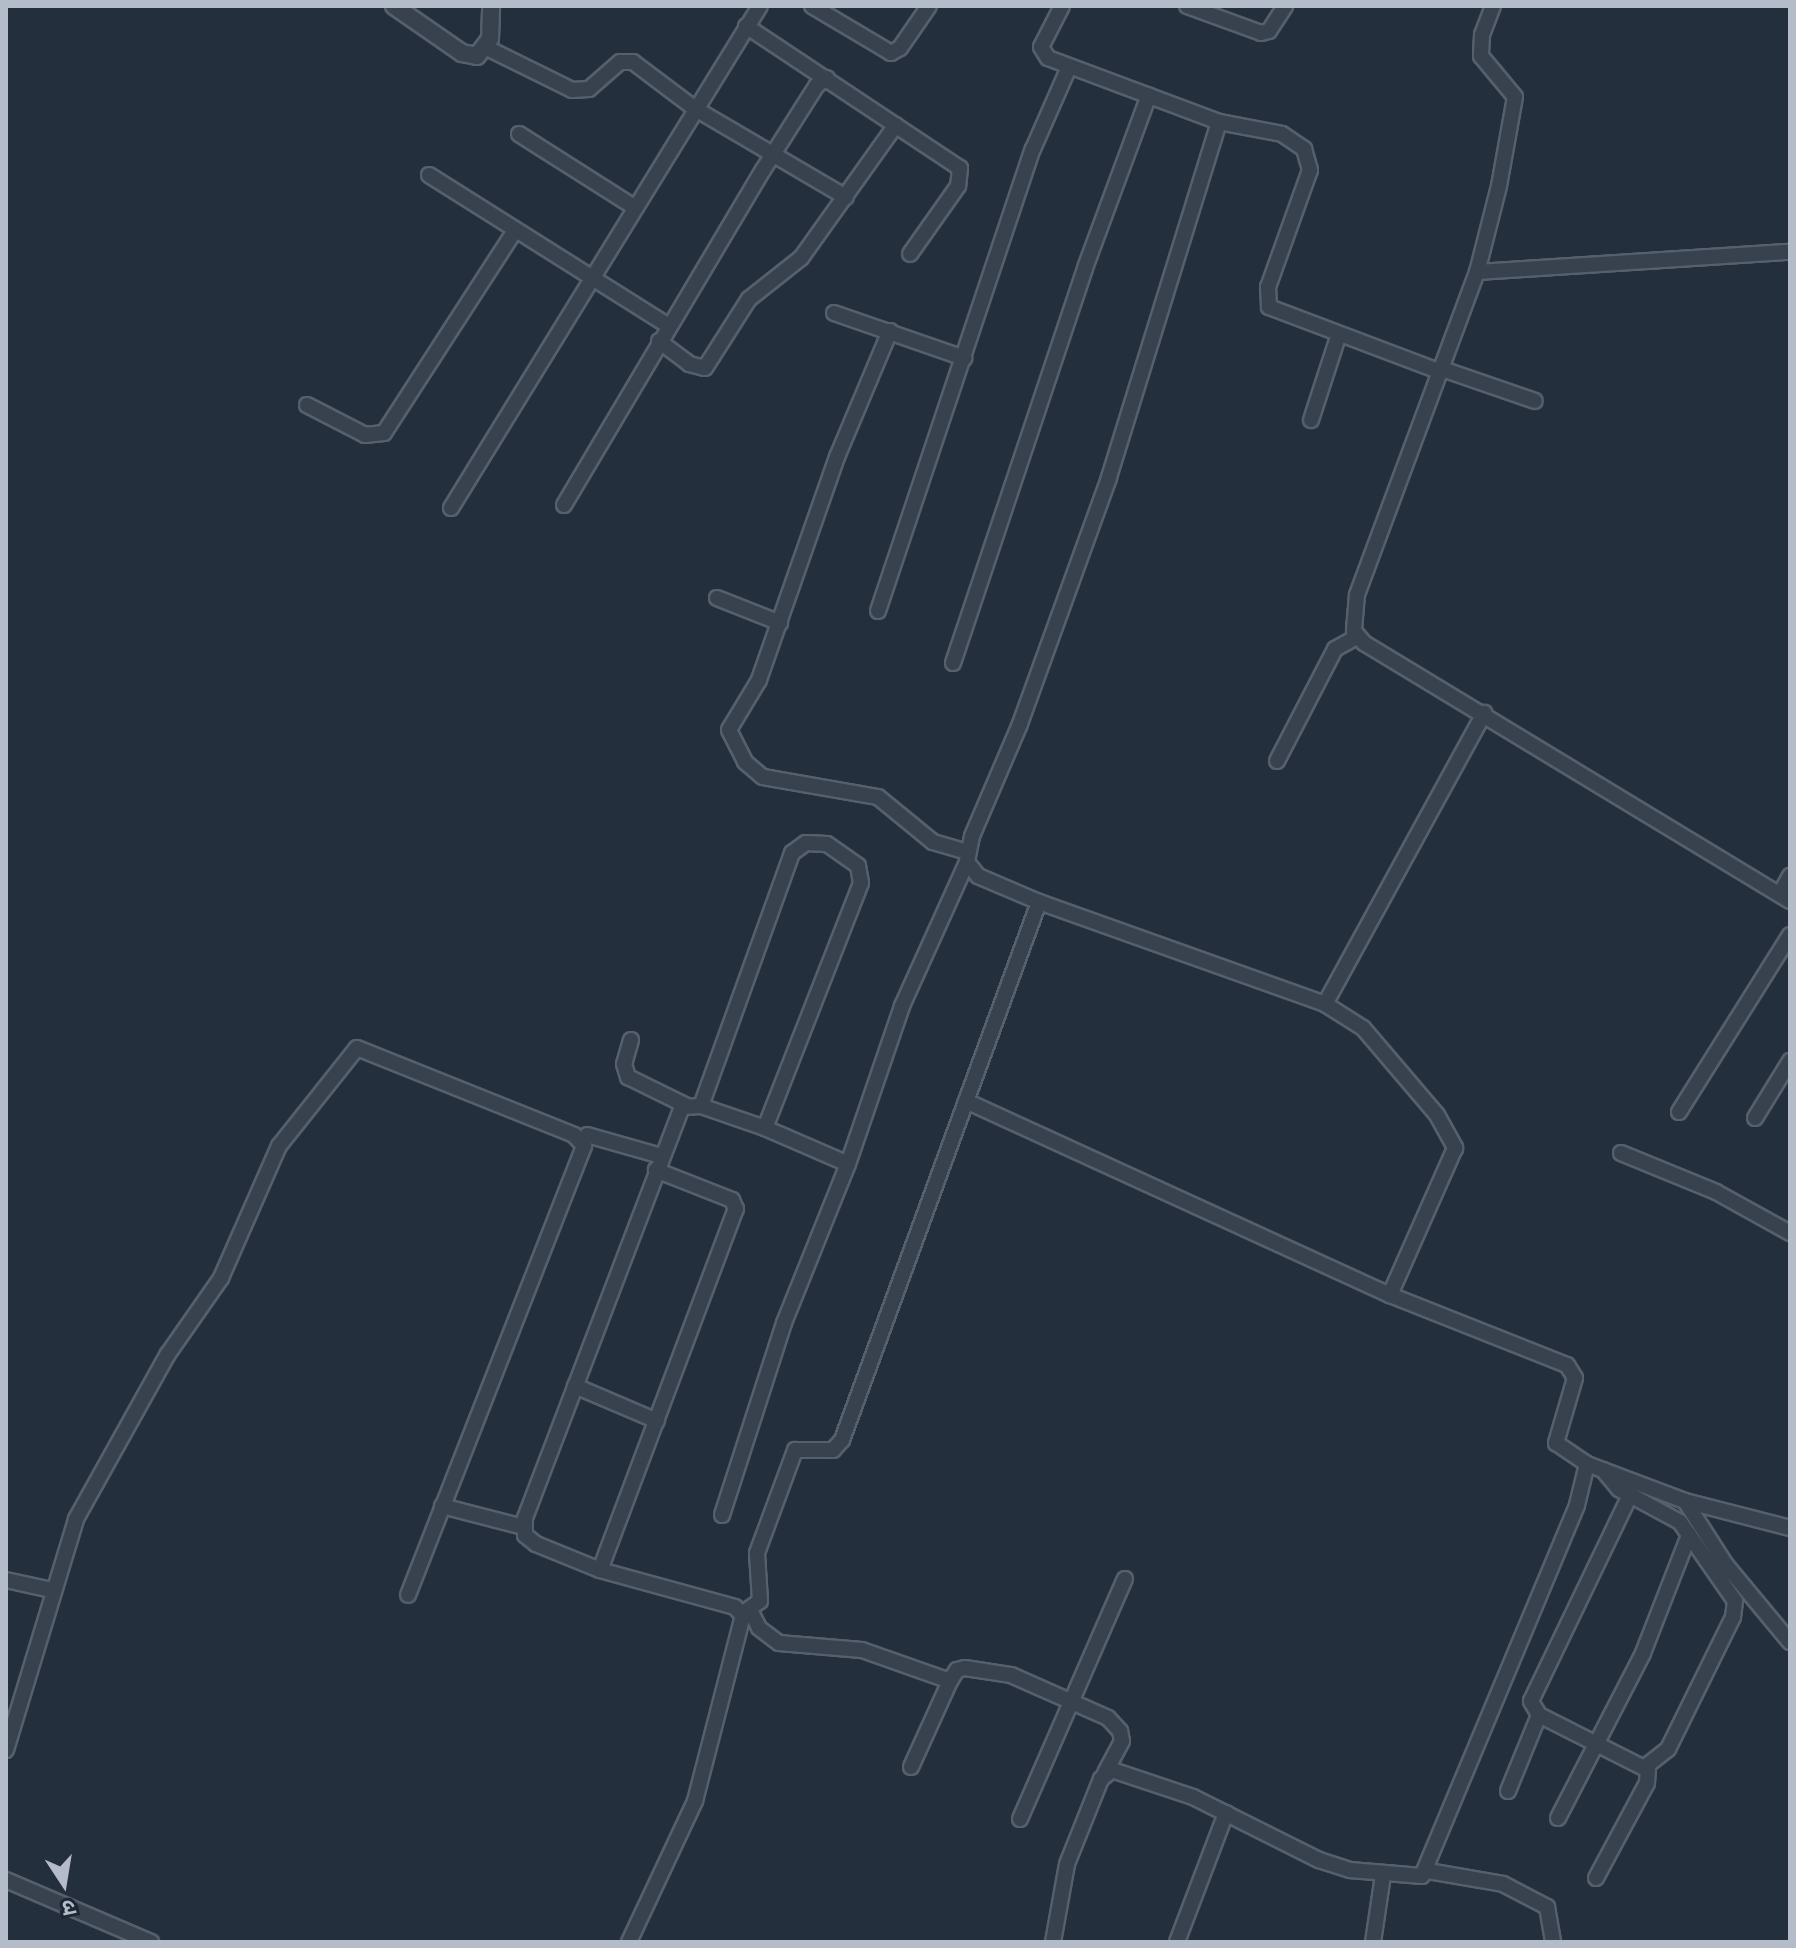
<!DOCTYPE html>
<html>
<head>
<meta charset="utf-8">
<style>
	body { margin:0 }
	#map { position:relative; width:1796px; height:1948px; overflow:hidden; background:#242f3e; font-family:"Source Sans 3","Noto Sans Devanagari",sans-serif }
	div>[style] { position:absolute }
	.roads { filter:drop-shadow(2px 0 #565f6c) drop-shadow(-2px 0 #565f6c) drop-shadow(0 2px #565f6c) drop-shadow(0 -2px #565f6c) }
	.minor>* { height:14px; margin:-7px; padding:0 7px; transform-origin:7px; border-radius:7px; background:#38414e }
	.tertiary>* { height:16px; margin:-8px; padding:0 8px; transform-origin:8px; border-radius:8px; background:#38414e }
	span { translate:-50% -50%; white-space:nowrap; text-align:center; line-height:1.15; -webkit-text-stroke:7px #1d2633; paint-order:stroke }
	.frame { position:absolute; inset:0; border:8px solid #b4bcc9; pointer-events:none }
	.north { position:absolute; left:24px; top:1844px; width:80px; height:80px; -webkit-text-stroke:6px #1d2633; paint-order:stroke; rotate:168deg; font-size:22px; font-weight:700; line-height:32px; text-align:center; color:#b4bcc9 }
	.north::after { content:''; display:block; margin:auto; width:28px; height:36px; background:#b4bcc9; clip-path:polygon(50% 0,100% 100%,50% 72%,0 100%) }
</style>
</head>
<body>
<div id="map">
	<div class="roads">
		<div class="minor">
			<i style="left:812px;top:6px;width:92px;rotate:30.7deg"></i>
			<i style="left:891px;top:53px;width:10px;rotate:-29deg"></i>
			<i style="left:900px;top:48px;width:51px;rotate:-55.4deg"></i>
			<i style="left:1062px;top:6px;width:46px;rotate:117.1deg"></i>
			<i style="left:1041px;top:47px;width:13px;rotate:58deg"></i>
			<i style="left:1048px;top:58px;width:183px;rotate:20.5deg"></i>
			<i style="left:1219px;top:122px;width:64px;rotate:10.8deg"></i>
			<i style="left:1282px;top:134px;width:27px;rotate:34deg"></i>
			<i style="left:1304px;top:149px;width:22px;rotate:74deg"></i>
			<i style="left:1310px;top:170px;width:124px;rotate:109.7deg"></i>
			<i style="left:1268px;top:287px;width:20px;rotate:87deg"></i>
			<i style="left:1269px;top:307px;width:184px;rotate:20.7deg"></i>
			<i style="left:1187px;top:6px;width:79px;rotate:20deg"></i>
			<i style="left:1261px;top:33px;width:8px;rotate:-14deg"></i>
			<i style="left:1269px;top:31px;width:30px;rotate:-57deg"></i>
			<i style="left:1493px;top:6px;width:31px;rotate:111deg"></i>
			<i style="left:1482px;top:35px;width:21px;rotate:93deg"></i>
			<i style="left:1481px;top:56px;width:53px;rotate:50.3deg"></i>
			<i style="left:1515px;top:97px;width:90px;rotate:100.2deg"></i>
			<i style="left:1499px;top:186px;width:89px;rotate:104.3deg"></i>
			<i style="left:1477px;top:272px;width:345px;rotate:110.4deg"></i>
			<i style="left:1357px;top:595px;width:36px;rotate:95deg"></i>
			<i style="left:1354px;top:631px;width:16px;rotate:50deg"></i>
			<i style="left:1364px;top:643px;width:498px;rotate:31.2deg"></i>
			<i style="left:746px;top:26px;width:257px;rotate:33.6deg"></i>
			<i style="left:960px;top:168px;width:18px;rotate:96deg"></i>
			<i style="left:958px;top:186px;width:83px;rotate:125.2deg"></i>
			<i style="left:487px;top:48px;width:95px;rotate:26.3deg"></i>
			<i style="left:572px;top:90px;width:17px;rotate:-3deg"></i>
			<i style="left:589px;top:89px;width:41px;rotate:-41.1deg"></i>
			<i style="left:620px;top:62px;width:13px"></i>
			<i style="left:633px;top:62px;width:76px;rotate:37deg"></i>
			<i style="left:694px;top:108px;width:176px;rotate:30.4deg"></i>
			<i style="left:1219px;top:122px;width:373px;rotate:107.2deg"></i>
			<i style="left:1109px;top:478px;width:262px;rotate:109.9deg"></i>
			<i style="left:1020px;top:724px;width:122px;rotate:113.2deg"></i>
			<i style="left:972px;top:836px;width:26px;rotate:101deg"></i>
			<i style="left:967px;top:862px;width:18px;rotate:52deg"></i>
			<i style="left:978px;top:876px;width:66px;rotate:23.1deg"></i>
			<i style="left:1039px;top:902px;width:304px;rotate:19.6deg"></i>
			<i style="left:1325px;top:1004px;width:45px;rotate:32.3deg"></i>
			<i style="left:1363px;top:1028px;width:114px;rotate:49.6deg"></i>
			<i style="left:1437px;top:1115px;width:38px;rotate:61deg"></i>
			<i style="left:1455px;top:1148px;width:161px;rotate:113.9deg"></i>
			<i style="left:519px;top:134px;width:136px;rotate:32.4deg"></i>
			<i style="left:429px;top:175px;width:284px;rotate:32.2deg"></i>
			<i style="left:1477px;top:272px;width:314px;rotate:-3.7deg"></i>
			<i style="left:834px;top:313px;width:138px;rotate:19.1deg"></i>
			<i style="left:890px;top:331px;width:137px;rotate:112.8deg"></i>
			<i style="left:837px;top:457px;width:236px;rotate:109.3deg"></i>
			<i style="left:759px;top:680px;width:58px;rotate:121deg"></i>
			<i style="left:729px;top:730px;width:36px;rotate:63deg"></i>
			<i style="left:745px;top:762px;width:23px;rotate:40deg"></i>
			<i style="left:763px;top:777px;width:117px;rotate:9.9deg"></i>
			<i style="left:878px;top:797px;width:71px;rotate:39.3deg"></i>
			<i style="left:933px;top:842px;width:35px;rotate:16deg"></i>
			<i style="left:659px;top:341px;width:38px;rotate:37deg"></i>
			<i style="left:689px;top:364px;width:16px;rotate:14deg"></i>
			<i style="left:705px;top:368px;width:82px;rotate:-57.5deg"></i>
			<i style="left:749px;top:299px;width:66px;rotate:-38.3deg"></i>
			<i style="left:801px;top:258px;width:163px;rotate:-54.5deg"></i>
			<i style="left:1442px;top:369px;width:98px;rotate:19deg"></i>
			<i style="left:307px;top:405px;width:65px;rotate:27.3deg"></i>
			<i style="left:365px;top:435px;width:19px;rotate:-6deg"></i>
			<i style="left:384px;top:433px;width:239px;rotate:-57.1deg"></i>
			<i style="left:1311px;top:420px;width:87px;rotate:-72deg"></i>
			<i style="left:564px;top:505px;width:390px;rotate:-59.3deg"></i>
			<i style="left:763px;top:170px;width:101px;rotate:-57.6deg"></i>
			<i style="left:817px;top:85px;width:12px;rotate:-35deg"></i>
			<i style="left:451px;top:508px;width:589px;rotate:-58.39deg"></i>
			<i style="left:717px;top:598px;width:68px;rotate:21.6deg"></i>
			<i style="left:878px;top:611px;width:487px;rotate:-71.5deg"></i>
			<i style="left:1033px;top:149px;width:90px;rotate:-66.3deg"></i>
			<i style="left:953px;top:663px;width:416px;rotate:-71.5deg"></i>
			<i style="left:1085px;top:268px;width:184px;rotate:-69.7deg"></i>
			<i style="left:1277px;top:761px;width:126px;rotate:-62.6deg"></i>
			<i style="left:1335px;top:649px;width:25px;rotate:-29deg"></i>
			<i style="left:1780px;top:894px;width:21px;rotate:-61deg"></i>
			<i style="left:1325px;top:1004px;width:332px;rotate:-61.3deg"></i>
			<i style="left:631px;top:1040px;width:25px;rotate:106deg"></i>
			<i style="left:624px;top:1064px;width:14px;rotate:73deg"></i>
			<i style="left:628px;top:1077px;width:64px;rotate:26.2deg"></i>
			<i style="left:966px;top:1101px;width:466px;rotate:24.6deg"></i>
			<i style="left:1390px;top:1295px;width:190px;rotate:21.6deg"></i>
			<i style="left:1567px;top:1365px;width:15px;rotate:58deg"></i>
			<i style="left:1575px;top:1378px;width:68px;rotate:106.3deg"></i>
			<i style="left:1556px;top:1443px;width:37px;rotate:34deg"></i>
			<i style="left:1587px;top:1464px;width:105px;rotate:20.7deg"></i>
			<i style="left:1685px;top:1501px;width:76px;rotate:57.4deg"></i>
			<i style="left:1726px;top:1565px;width:100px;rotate:50.3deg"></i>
			<i style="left:701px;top:1106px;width:269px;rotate:-70.2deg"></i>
			<i style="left:792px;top:853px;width:17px;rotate:-36deg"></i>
			<i style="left:806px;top:843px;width:21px;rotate:3deg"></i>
			<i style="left:827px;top:844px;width:38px;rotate:35deg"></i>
			<i style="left:858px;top:866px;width:17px;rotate:80deg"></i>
			<i style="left:861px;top:883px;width:263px;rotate:111.4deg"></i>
			<i style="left:1679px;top:1112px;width:209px;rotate:-57.9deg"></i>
			<i style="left:1755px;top:1118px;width:67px;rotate:-58.4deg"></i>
			<i style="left:587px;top:1135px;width:77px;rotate:15.8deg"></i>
			<i style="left:1621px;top:1153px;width:103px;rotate:22.3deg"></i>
			<i style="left:1716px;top:1192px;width:85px;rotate:29deg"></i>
			<i style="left:575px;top:1386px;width:89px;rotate:23.1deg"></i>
			<i style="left:1603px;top:1470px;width:25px;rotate:50deg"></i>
			<i style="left:1619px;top:1489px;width:69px;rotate:28.4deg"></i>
			<i style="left:1680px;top:1522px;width:96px;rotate:55.2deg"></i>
			<i style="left:1735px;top:1601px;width:16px;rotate:97deg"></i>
			<i style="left:1733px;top:1617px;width:147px;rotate:116.2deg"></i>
			<i style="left:1668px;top:1749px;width:28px;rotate:142deg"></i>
			<i style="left:1685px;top:1501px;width:108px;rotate:14.4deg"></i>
			<i style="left:442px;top:1506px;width:84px;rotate:14.5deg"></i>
			<i style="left:722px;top:1515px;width:202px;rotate:-72.1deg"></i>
			<i style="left:784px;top:1323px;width:171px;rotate:-68.1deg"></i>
			<i style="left:848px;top:1164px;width:167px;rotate:-71.1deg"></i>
			<i style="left:902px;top:1006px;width:158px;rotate:-65.7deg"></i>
			<i style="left:600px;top:1570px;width:386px;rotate:-69.4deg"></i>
			<i style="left:736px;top:1209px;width:10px;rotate:-114deg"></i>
			<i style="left:732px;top:1200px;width:82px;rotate:-158.5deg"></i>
			<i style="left:6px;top:1580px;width:46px;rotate:12.5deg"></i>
			<i style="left:750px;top:1610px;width:20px;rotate:63deg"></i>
			<i style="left:759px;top:1628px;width:25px;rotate:37deg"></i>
			<i style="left:779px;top:1643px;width:83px;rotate:4.8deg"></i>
			<i style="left:862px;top:1650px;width:93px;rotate:19.4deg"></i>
			<i style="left:742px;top:1614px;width:22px;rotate:-36deg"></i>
			<i style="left:760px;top:1601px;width:48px;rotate:-93.6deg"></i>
			<i style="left:757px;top:1553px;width:110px;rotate:-69.7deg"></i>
			<i style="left:795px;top:1450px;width:38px"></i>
			<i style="left:833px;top:1450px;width:13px;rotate:-48deg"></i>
			<i style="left:842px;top:1440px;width:573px;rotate:-69.89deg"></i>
			<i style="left:6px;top:1750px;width:241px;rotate:-73.1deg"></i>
			<i style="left:76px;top:1519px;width:189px;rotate:-60.9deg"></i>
			<i style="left:168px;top:1354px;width:93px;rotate:-55.1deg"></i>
			<i style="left:221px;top:1278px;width:144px;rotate:-66.3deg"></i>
			<i style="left:279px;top:1146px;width:125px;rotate:-51.5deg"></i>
			<i style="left:357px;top:1048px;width:234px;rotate:21.8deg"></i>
			<i style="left:574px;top:1135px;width:15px;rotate:48deg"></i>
			<i style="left:584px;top:1146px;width:482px;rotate:111.4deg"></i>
			<i style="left:911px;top:1767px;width:94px;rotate:-65.6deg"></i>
			<i style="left:950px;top:1681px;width:13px;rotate:-58deg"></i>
			<i style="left:957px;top:1670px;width:8px;rotate:-14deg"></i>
			<i style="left:965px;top:1668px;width:47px;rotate:8.7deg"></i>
			<i style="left:1011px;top:1675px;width:106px;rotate:23.9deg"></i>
			<i style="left:1108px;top:1718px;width:18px;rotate:47deg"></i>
			<i style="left:1120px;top:1731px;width:10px;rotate:79deg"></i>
			<i style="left:1122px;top:1741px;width:36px;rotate:118deg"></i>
			<i style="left:1508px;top:1791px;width:82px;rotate:-67.8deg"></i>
			<i style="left:1558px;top:1818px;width:186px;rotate:-62.7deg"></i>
			<i style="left:1643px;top:1653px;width:127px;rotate:-68.7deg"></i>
			<i style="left:1020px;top:1819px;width:262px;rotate:-66.4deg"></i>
			<i style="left:1428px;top:1871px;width:76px;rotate:9.8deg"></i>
			<i style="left:1503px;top:1884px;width:50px;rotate:27.6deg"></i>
			<i style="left:1547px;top:1907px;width:36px;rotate:80deg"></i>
			<i style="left:1596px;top:1878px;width:108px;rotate:-61.8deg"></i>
			<i style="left:1647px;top:1783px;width:13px;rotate:-86deg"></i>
			<i style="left:1648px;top:1770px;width:122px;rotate:-153.2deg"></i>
			<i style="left:1539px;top:1715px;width:16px;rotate:-120deg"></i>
			<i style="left:1531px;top:1701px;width:229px;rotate:-64.3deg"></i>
			<i style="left:6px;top:1880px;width:158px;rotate:23.2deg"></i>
			<i style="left:629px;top:1942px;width:156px;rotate:-64.9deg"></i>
			<i style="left:695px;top:1801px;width:191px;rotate:-75.5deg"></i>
			<i style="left:743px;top:1616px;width:12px;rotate:-132deg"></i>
			<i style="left:735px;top:1607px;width:140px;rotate:-164.7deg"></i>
			<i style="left:600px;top:1570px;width:69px;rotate:-157.9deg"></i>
			<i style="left:536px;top:1544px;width:14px;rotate:-141deg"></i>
			<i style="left:525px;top:1535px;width:17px;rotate:-90deg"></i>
			<i style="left:525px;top:1518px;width:440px;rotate:-69.1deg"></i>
			<i style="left:682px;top:1107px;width:19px;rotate:-3deg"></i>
			<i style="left:701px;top:1106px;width:68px;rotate:19deg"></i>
			<i style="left:765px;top:1128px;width:90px;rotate:23.4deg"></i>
			<i style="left:1053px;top:1942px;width:79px;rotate:-79.8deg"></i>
			<i style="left:1067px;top:1864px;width:92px;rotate:-68.2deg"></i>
			<i style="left:1101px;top:1779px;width:14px;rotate:-39deg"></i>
			<i style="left:1112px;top:1770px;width:85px;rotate:18.4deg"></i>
			<i style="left:1193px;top:1797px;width:141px;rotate:26.6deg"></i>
			<i style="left:1319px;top:1860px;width:33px;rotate:18deg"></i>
			<i style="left:1350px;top:1870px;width:72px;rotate:4.8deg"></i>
			<i style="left:1422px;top:1876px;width:402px;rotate:-67.3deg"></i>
			<i style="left:1577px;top:1505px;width:42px;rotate:-76.3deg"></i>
			<i style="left:1177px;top:1942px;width:138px;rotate:-69.2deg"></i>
			<i style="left:1373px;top:1942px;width:68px;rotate:-81.5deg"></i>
		</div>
		<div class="tertiary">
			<i style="left:394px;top:6px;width:83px;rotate:34.7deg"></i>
			<i style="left:462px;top:53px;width:15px;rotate:11deg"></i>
			<i style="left:477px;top:56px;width:21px;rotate:-53deg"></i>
			<i style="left:490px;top:39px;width:33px;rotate:-88deg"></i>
		</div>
	</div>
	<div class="frame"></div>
	<div class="north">उ</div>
</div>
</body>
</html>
